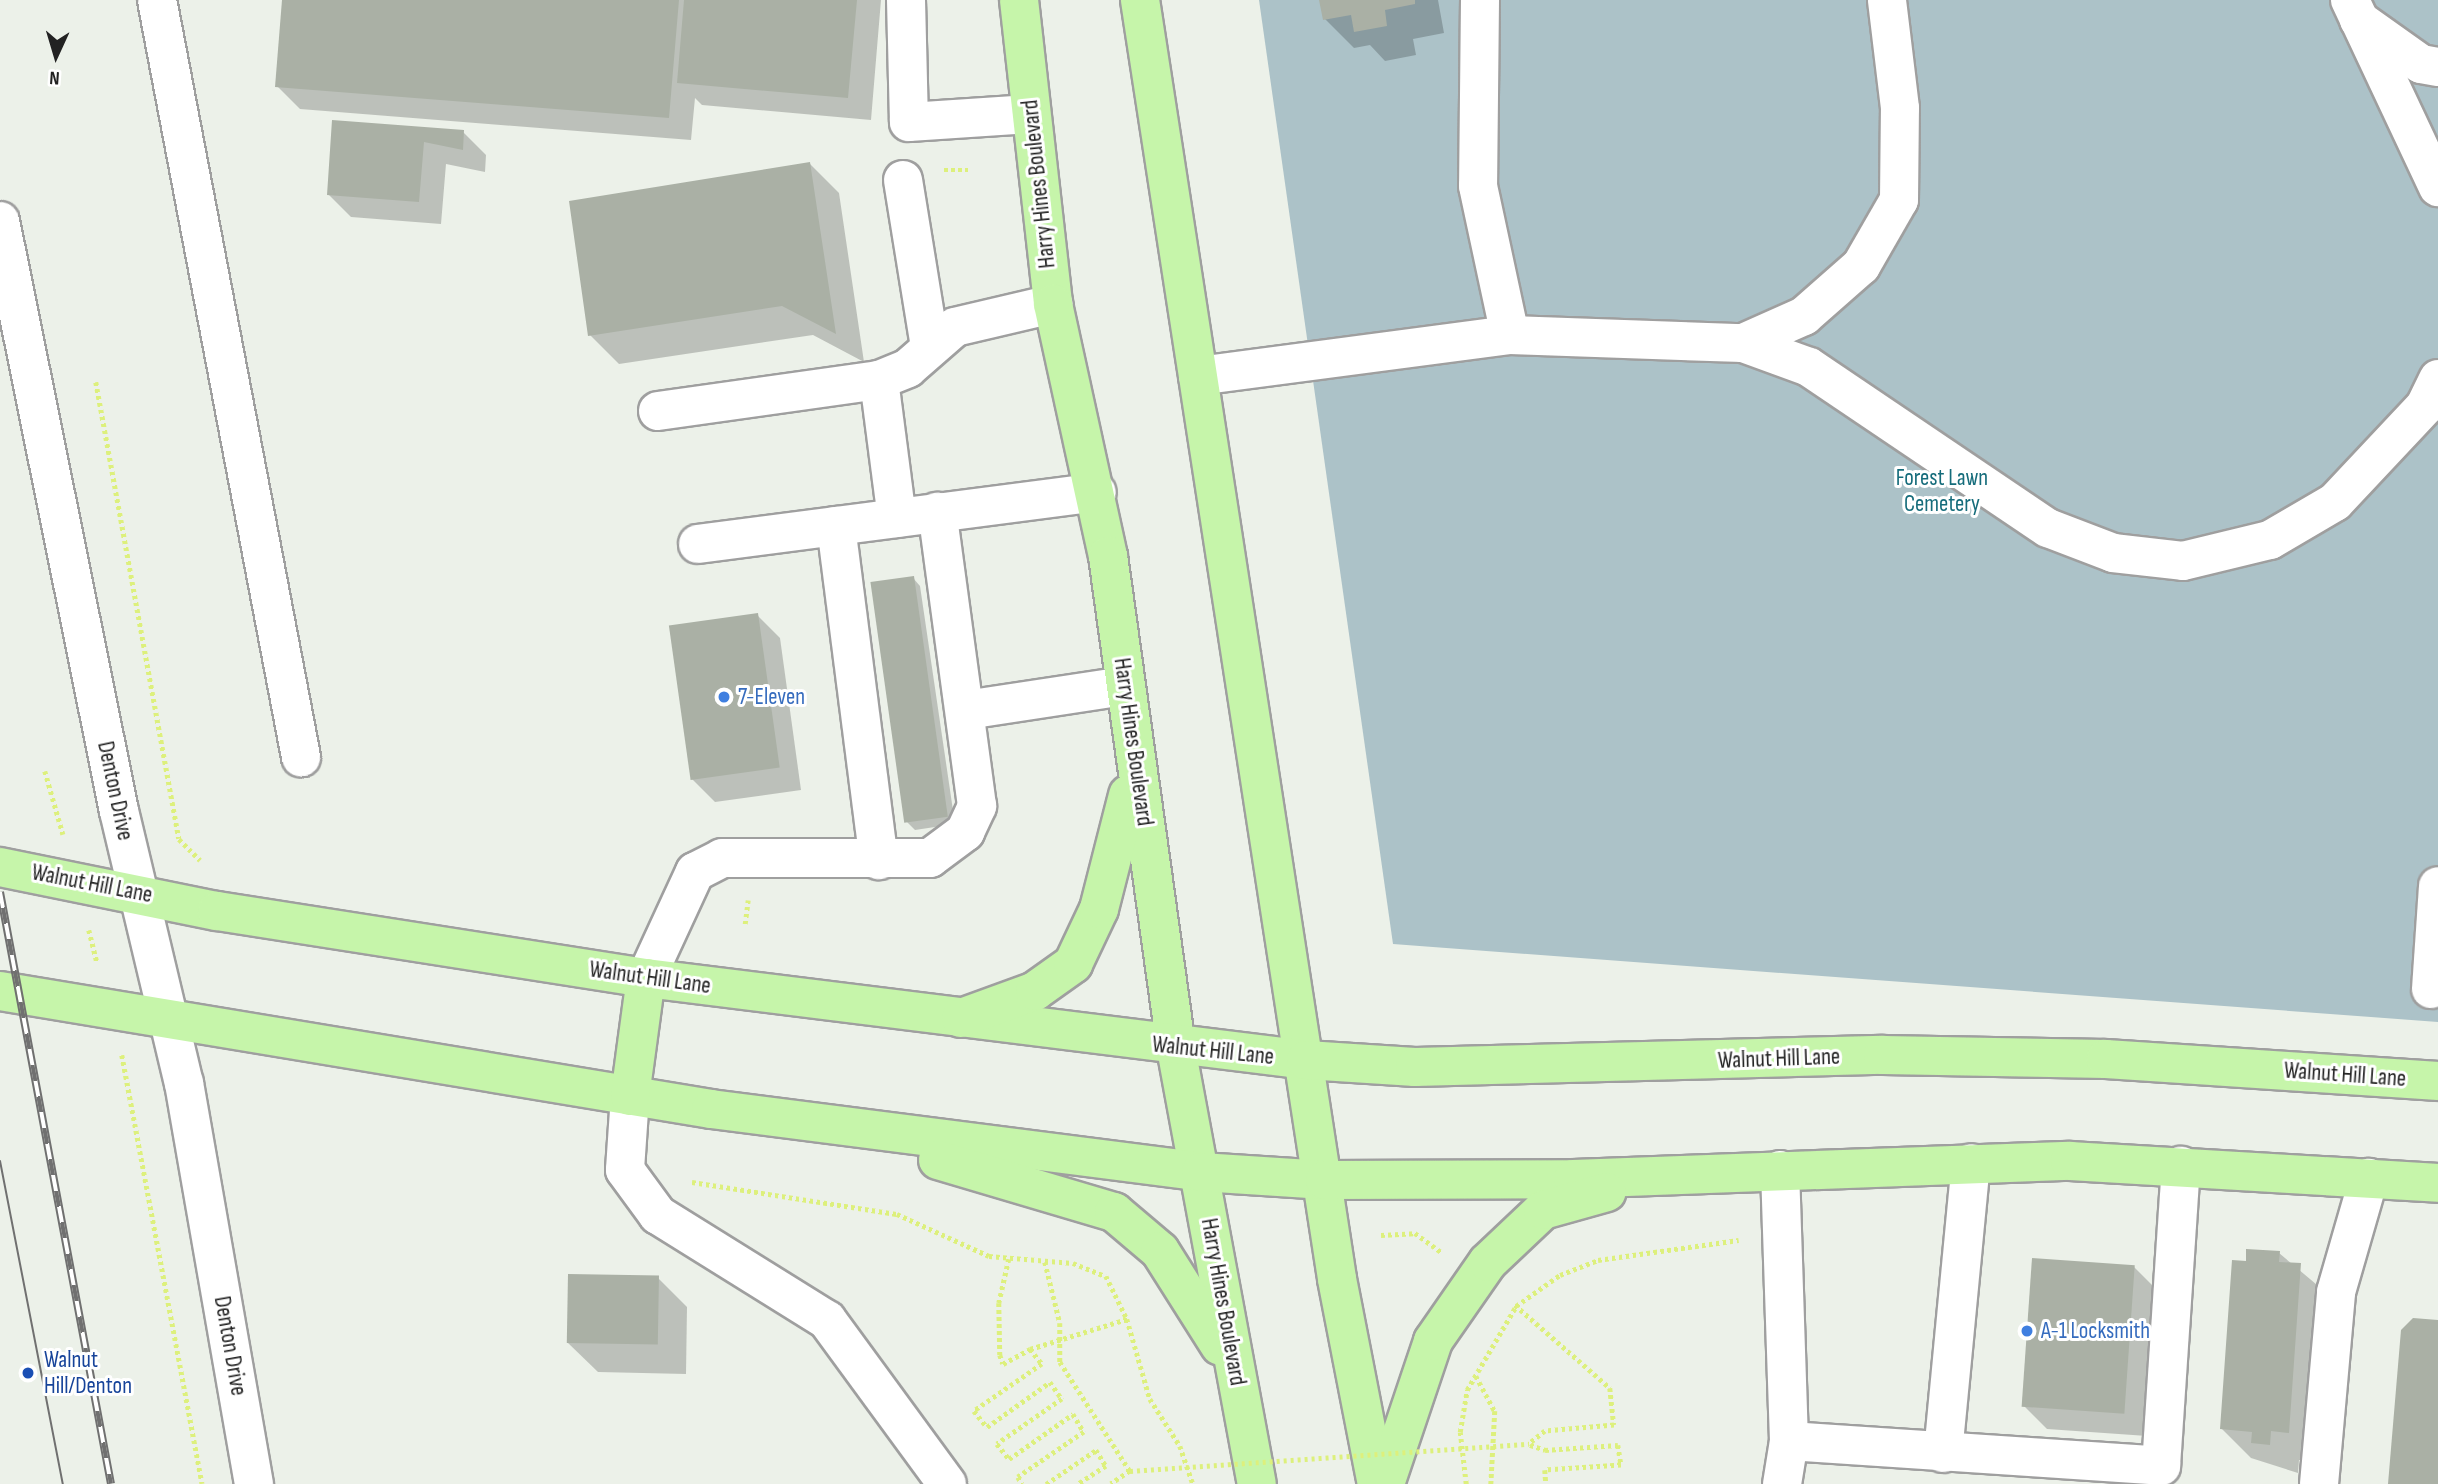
<!DOCTYPE html>
<html>
<head>
<meta charset="utf-8">
<style>
	body { margin:0 }
	#map { position:relative; width:2438px; height:1484px; overflow:hidden; background:#ecf1e9; font-family:"Sofia Sans Condensed",sans-serif }
	div>[style] { position:absolute }
	.cemetery>* { inset:0; background:#acc2c8 }
	.shadow>* { inset:0; background:#0003 }
	.building>* { inset:0; background:#aab0a5; transform-origin:0 0 }
	.path>* { height:4.5px; margin-top:-2.25px; transform-origin:0; background:repeating-linear-gradient(90deg,#ddf07c 0 3.5px,transparent 0 7px) }
	.roads { filter:drop-shadow(2px 0 #9f9f9f) drop-shadow(-2px 0 #9f9f9f) drop-shadow(0 2px #9f9f9f) drop-shadow(0 -2px #9f9f9f) }
	.minor>* { height:38px; margin:-19px; padding:0 19px; transform-origin:19px; border-radius:19px; background:#fff }
	.major>* { height:38px; margin:-19px; padding:0 19px; transform-origin:19px; border-radius:19px; background:#c6f5aa }
	.tram>* { height:2px; margin:-1px; padding:0 1px; transform-origin:1px; border-radius:1px; background:#707070 }
	.rail>* { height:8px; margin-top:-4px; transform-origin:0; background:repeating-linear-gradient(90deg,#fff 0 16px,#707070 0 32px); box-sizing:border-box; border-block:2px solid #707070 }
	.path-bridge>* { height:4.5px; margin-top:-2.25px; transform-origin:0; background:repeating-linear-gradient(90deg,#ddf07c 0 3.5px,transparent 0 7px) }
	.dots>* { width:19px; height:19px; translate:-50% -50%; box-sizing:border-box; border:4px solid #fff; border-radius:50% }
	span { translate:-50% -50%; white-space:nowrap; text-align:center; line-height:1.15; -webkit-text-stroke:6px #fff; paint-order:stroke }
	.street-label { font-size:23px; color:#222 }
	.park-label { font-size:23px; color:#156c7b }
	.shop-label { font-size:23px; color:#366cbe }
	.left { translate:0 -50%; text-align:left }
	.transit-label { font-size:23px; color:#164399 }
	.north { position:absolute; left:21px; top:21px; width:70px; height:70px; -webkit-text-stroke:5px #fff; paint-order:stroke; rotate:184deg; font-size:19px; font-weight:700; line-height:28px; text-align:center; color:#222 }
	.north::after { content:''; display:block; margin:auto; width:24px; height:32px; background:#222; clip-path:polygon(50% 0,100% 100%,50% 72%,0 100%) }
</style>
</head>
<body>
<div id="map">
	<div class="cemetery">
		<i style="clip-path:polygon(1259px 0,2438px 0,2438px 1022px,1393px 944px)"></i>
	</div>
	<div class="shadow">
		<i style="clip-path:polygon(284px 0,881px 0,871px 120px,702px 105px,695px 98px,691px 140px,300px 109px,277px 86px)"></i>
		<i style="clip-path:polygon(1320px 0,1438px 0,1444px 33px,1413px 39px,1416px 55px,1385px 61px,1370px 45px,1354px 48px,1325px 19px)"></i>
		<i style="clip-path:polygon(334px 122px,463px 132px,486px 155px,485px 172px,446px 164px,441px 224px,351px 217px,328px 194px)"></i>
		<i style="clip-path:polygon(810px 164px,839px 193px,864px 362px,813px 335px,619px 364px,590px 335px)"></i>
		<i style="clip-path:polygon(913px 578px,920px 586px,955px 824px,915px 830px,907px 822px)"></i>
		<i style="clip-path:polygon(757px 615px,780px 638px,801px 790px,715px 802px,692px 779px)"></i>
		<i style="clip-path:polygon(2279px 1253px,2329px 1295px,2318px 1461px,2299px 1460px,2298px 1473px,2251px 1458px,2222px 1429px,2247px 1263px)"></i>
		<i style="clip-path:polygon(2134px 1267px,2157px 1290px,2147px 1436px,2047px 1429px,2024px 1406px)"></i>
		<i style="clip-path:polygon(658px 1278px,687px 1307px,686px 1374px,598px 1372px,568px 1343px)"></i>
	</div>
	<div class="building">
		<i style="clip-path:polygon(282px 0,679px 0,669px 118px,275px 87px)"></i>
		<i style="clip-path:polygon(684px 0,857px 0,848px 98px,677px 83px)"></i>
		<i style="clip-path:polygon(1319px 0,1415px 0,1415px 4px,1385px 10px,1387px 26px,1354px 32px,1351px 15px,1323px 20px)"></i>
		<i style="clip-path:polygon(332px 120px,464px 130px,463px 150px,424px 142px,419px 202px,327px 195px)"></i>
		<i style="clip-path:polygon(810px 162px,836px 334px,782px 306px,588px 336px,569px 201px)"></i>
		<i style="left:914px;top:576px;width:243px;height:44px;rotate:82deg"></i>
		<i style="left:758px;top:613px;width:156px;height:90px;rotate:82deg"></i>
		<i style="clip-path:polygon(2246px 1249px,2280px 1251px,2279px 1262px,2301px 1263px,2289px 1433px,2271px 1431px,2270px 1445px,2251px 1443px,2252px 1432px,2220px 1429px,2232px 1260px,2246px 1261px)"></i>
		<i style="left:2032px;top:1258px;width:103px;height:149px;rotate:4deg"></i>
		<i style="left:568px;top:1274px;width:91px;height:69px;rotate:1deg"></i>
		<i style="clip-path:polygon(2413px 1318px,2438px 1320px,2438px 1484px,2388px 1484px,2401px 1330px)"></i>
	</div>
	<div class="path">
		<i style="left:944px;top:170px;width:24px"></i>
		<i style="left:96px;top:382px;width:464px;rotate:79.7deg"></i>
		<i style="left:179px;top:839px;width:30px;rotate:45deg"></i>
		<i style="left:45px;top:771px;width:66px;rotate:74.1deg"></i>
		<i style="left:745px;top:924px;width:24px;rotate:-83deg"></i>
		<i style="left:89px;top:930px;width:33px;rotate:76deg"></i>
		<i style="left:122px;top:1055px;width:436px;rotate:79.4deg"></i>
		<i style="left:692px;top:1182px;width:207px;rotate:8.9deg"></i>
		<i style="left:897px;top:1214px;width:101px;rotate:24.5deg"></i>
		<i style="left:989px;top:1256px;width:84px;rotate:4.8deg"></i>
		<i style="left:1073px;top:1263px;width:35px;rotate:22deg"></i>
		<i style="left:1106px;top:1276px;width:48px;rotate:64deg"></i>
		<i style="left:1127px;top:1319px;width:83px;rotate:74deg"></i>
		<i style="left:1150px;top:1399px;width:56px;rotate:57.4deg"></i>
		<i style="left:1180px;top:1446px;width:40px;rotate:71.1deg"></i>
		<i style="left:1381px;top:1235px;width:34px;rotate:-3deg"></i>
		<i style="left:1415px;top:1233px;width:34px;rotate:36deg"></i>
		<i style="left:1009px;top:1259px;width:45px;rotate:102.8deg"></i>
		<i style="left:999px;top:1303px;width:52px;rotate:88.9deg"></i>
		<i style="left:1000px;top:1355px;width:9px;rotate:72deg"></i>
		<i style="left:1003px;top:1364px;width:31px;rotate:-29deg"></i>
		<i style="left:1030px;top:1349px;width:19px;rotate:51deg"></i>
		<i style="left:1042px;top:1364px;width:83px;rotate:145.3deg"></i>
		<i style="left:974px;top:1411px;width:21px;rotate:51deg"></i>
		<i style="left:987px;top:1427px;width:77px;rotate:-35.5deg"></i>
		<i style="left:1050px;top:1382px;width:21px;rotate:55deg"></i>
		<i style="left:1062px;top:1399px;width:79px;rotate:145.3deg"></i>
		<i style="left:997px;top:1444px;width:19px;rotate:51deg"></i>
		<i style="left:1009px;top:1459px;width:78px;rotate:-35.1deg"></i>
		<i style="left:1073px;top:1414px;width:21px;rotate:59deg"></i>
		<i style="left:1084px;top:1432px;width:80px;rotate:145.7deg"></i>
		<i style="left:1018px;top:1477px;width:8px;rotate:60deg"></i>
		<i style="left:1045px;top:1262px;width:63px;rotate:76.2deg"></i>
		<i style="left:1060px;top:1323px;width:39px;rotate:90deg"></i>
		<i style="left:1060px;top:1362px;width:130px;rotate:57.3deg"></i>
		<i style="left:1130px;top:1471px;width:23px;rotate:146deg"></i>
		<i style="left:1515px;top:1305px;width:126px;rotate:41.1deg"></i>
		<i style="left:1610px;top:1388px;width:37px;rotate:84deg"></i>
		<i style="left:1614px;top:1425px;width:69px;rotate:175deg"></i>
		<i style="left:1545px;top:1431px;width:21px;rotate:141deg"></i>
		<i style="left:1030px;top:1349px;width:102px;rotate:-17.2deg"></i>
		<i style="left:1476px;top:1376px;width:40px;rotate:62deg"></i>
		<i style="left:1495px;top:1411px;width:73px;rotate:93.1deg"></i>
		<i style="left:1530px;top:1445px;width:16px;rotate:18deg"></i>
		<i style="left:1545px;top:1450px;width:73px;rotate:-3.9deg"></i>
		<i style="left:1618px;top:1445px;width:20px;rotate:81deg"></i>
		<i style="left:1621px;top:1465px;width:76px;rotate:176.2deg"></i>
		<i style="left:1545px;top:1470px;width:14px;rotate:86deg"></i>
		<i style="left:1046px;top:1484px;width:60px;rotate:-34.2deg"></i>
		<i style="left:1096px;top:1450px;width:19px;rotate:58deg"></i>
		<i style="left:1106px;top:1466px;width:33px;rotate:147deg"></i>
		<i style="left:1466px;top:1484px;width:52px;rotate:-96.6deg"></i>
		<i style="left:1460px;top:1432px;width:43px;rotate:-80.5deg"></i>
		<i style="left:1467px;top:1390px;width:97px;rotate:-59.7deg"></i>
		<i style="left:1516px;top:1306px;width:54px;rotate:-35.2deg"></i>
		<i style="left:1560px;top:1275px;width:41px;rotate:-21.5deg"></i>
		<i style="left:1598px;top:1260px;width:142px;rotate:-8.1deg"></i>
	</div>
	<div class="roads">
		<div class="minor">
			<i style="left:157px;top:0;width:771px;rotate:79.23deg"></i>
			<i style="left:906px;top:0;width:122px;rotate:88.6deg"></i>
			<i style="left:909px;top:122px;width:121px;rotate:-3.8deg"></i>
			<i style="left:1480px;top:0;width:186px;rotate:90.6deg"></i>
			<i style="left:1478px;top:186px;width:152px;rotate:77.9deg"></i>
			<i style="left:2350px;top:0;width:207px;rotate:64.8deg"></i>
			<i style="left:2359px;top:20px;width:76px;rotate:35.4deg"></i>
			<i style="left:2421px;top:64px;width:17px;rotate:10deg"></i>
			<i style="left:903px;top:180px;width:168px;rotate:80.8deg"></i>
			<i style="left:0;top:221px;width:602px;rotate:78.6deg"></i>
			<i style="left:119px;top:811px;width:280px;rotate:76.6deg"></i>
			<i style="left:184px;top:1083px;width:407px;rotate:80.1deg"></i>
			<i style="left:1743px;top:343px;width:67px;rotate:-23.9deg"></i>
			<i style="left:1804px;top:316px;width:76px;rotate:-41.3deg"></i>
			<i style="left:1861px;top:266px;width:76px;rotate:-60.1deg"></i>
			<i style="left:1899px;top:200px;width:92px;rotate:-89.4deg"></i>
			<i style="left:1900px;top:108px;width:109px;rotate:-96.9deg"></i>
			<i style="left:1198px;top:376px;width:315px;rotate:-7.5deg"></i>
			<i style="left:1510px;top:335px;width:233px;rotate:2deg"></i>
			<i style="left:1743px;top:343px;width:70px;rotate:20deg"></i>
			<i style="left:1809px;top:367px;width:288px;rotate:34deg"></i>
			<i style="left:2048px;top:528px;width:70px;rotate:21deg"></i>
			<i style="left:2113px;top:553px;width:70px;rotate:6.5deg"></i>
			<i style="left:2183px;top:561px;width:89px;rotate:-13.6deg"></i>
			<i style="left:2270px;top:540px;width:75px;rotate:-30.3deg"></i>
			<i style="left:2335px;top:502px;width:132px;rotate:-46.8deg"></i>
			<i style="left:2425px;top:406px;width:30px;rotate:-64deg"></i>
			<i style="left:879px;top:380px;width:139px;rotate:82.6deg"></i>
			<i style="left:658px;top:411px;width:223px;rotate:-8deg"></i>
			<i style="left:879px;top:380px;width:31px;rotate:-22deg"></i>
			<i style="left:908px;top:368px;width:62px;rotate:-41.1deg"></i>
			<i style="left:955px;top:327px;width:101px;rotate:-13.2deg"></i>
			<i style="left:836px;top:526px;width:337px;rotate:82.7deg"></i>
			<i style="left:698px;top:544px;width:402px;rotate:-7.4deg"></i>
			<i style="left:966px;top:710px;width:161px;rotate:-8.6deg"></i>
			<i style="left:646px;top:978px;width:117px;rotate:-65.2deg"></i>
			<i style="left:695px;top:872px;width:30px;rotate:-27deg"></i>
			<i style="left:722px;top:858px;width:208px"></i>
			<i style="left:930px;top:858px;width:44px;rotate:-36.6deg"></i>
			<i style="left:965px;top:832px;width:29px;rotate:-65deg"></i>
			<i style="left:977px;top:806px;width:297px;rotate:-97.7deg"></i>
			<i style="left:2431px;top:989px;width:103px;rotate:-86.1deg"></i>
			<i style="left:630px;top:1096px;width:74px;rotate:93.9deg"></i>
			<i style="left:625px;top:1170px;width:56px;rotate:53.7deg"></i>
			<i style="left:658px;top:1215px;width:199px;rotate:31.9deg"></i>
			<i style="left:827px;top:1320px;width:203px;rotate:53.8deg"></i>
			<i style="left:1780px;top:1170px;width:271px;rotate:88.1deg"></i>
			<i style="left:1789px;top:1441px;width:44px;rotate:99.2deg"></i>
			<i style="left:1789px;top:1441px;width:373px;rotate:3.8deg"></i>
			<i style="left:2161px;top:1466px;width:301px;rotate:-86.2deg"></i>
			<i style="left:1943px;top:1453px;width:291px;rotate:-84.5deg"></i>
			<i style="left:2319px;top:1484px;width:193px;rotate:-84.9deg"></i>
			<i style="left:2336px;top:1292px;width:119px;rotate:-73.9deg"></i>
		</div>
		<div class="major">
			<i style="left:1019px;top:0;width:306px;rotate:83.6deg"></i>
			<i style="left:1053px;top:304px;width:258px;rotate:77.7deg"></i>
			<i style="left:1108px;top:556px;width:497px;rotate:82.1deg"></i>
			<i style="left:1176px;top:1048px;width:443px;rotate:79.5deg"></i>
			<i style="left:1140px;top:0;width:1294px;rotate:81.24deg"></i>
			<i style="left:1337px;top:1279px;width:209px;rotate:79deg"></i>
			<i style="left:0;top:867px;width:221px;rotate:11.5deg"></i>
			<i style="left:217px;top:911px;width:434px;rotate:8.9deg"></i>
			<i style="left:646px;top:978px;width:665px;rotate:7.08deg"></i>
			<i style="left:1306px;top:1060px;width:109px;rotate:3.7deg"></i>
			<i style="left:1415px;top:1067px;width:468px;rotate:-1.5deg"></i>
			<i style="left:1883px;top:1055px;width:223px;rotate:1deg"></i>
			<i style="left:2106px;top:1059px;width:333px;rotate:3.8deg"></i>
			<i style="left:0;top:991px;width:721px;rotate:9.42deg"></i>
			<i style="left:711px;top:1109px;width:494px;rotate:7.3deg"></i>
			<i style="left:1201px;top:1172px;width:124px;rotate:3.7deg"></i>
			<i style="left:1325px;top:1180px;width:248px;rotate:-0.2deg"></i>
			<i style="left:1573px;top:1179px;width:497px;rotate:-2.1deg"></i>
			<i style="left:2070px;top:1161px;width:369px;rotate:3.4deg"></i>
			<i style="left:961px;top:1018px;width:79px;rotate:-20deg"></i>
			<i style="left:1035px;top:991px;width:47px;rotate:-35.4deg"></i>
			<i style="left:1073px;top:964px;width:61px;rotate:-64.7deg"></i>
			<i style="left:1099px;top:909px;width:118px;rotate:-75.7deg"></i>
			<i style="left:630px;top:1096px;width:119px;rotate:-82.3deg"></i>
			<i style="left:938px;top:1160px;width:184px;rotate:16.5deg"></i>
			<i style="left:1114px;top:1212px;width:60px;rotate:40.3deg"></i>
			<i style="left:1160px;top:1251px;width:112px;rotate:57.7deg"></i>
			<i style="left:1385px;top:1484px;width:151px;rotate:-71.4deg"></i>
			<i style="left:1433px;top:1341px;width:96px;rotate:-55.2deg"></i>
			<i style="left:1488px;top:1262px;width:76px;rotate:-43.4deg"></i>
			<i style="left:1543px;top:1210px;width:66px;rotate:-15.7deg"></i>
		</div>
	</div>
	<div class="tram">
		<i style="left:0;top:1161px;width:329px;rotate:79deg"></i>
	</div>
	<div class="rail">
		<i style="left:0;top:892px;width:602px;rotate:79.38deg"></i>
	</div>
	<div class="path-bridge">
		<i style="left:1130px;top:1471px;width:400px;rotate:-3.9deg"></i>
	</div>
	<div class="dots">
		<i style="left:724px;top:697px;background:#3f7fe0"></i>
		<i style="left:2027px;top:1331px;background:#3f7fe0"></i>
		<i style="left:28px;top:1373px;background:#1a4fb4"></i>
	</div>
	<div class="street-label">
		<span style="left:1039px;top:184px;rotate:-96deg">Harry Hines Boulevard</span>
		<span style="left:1133px;top:742px;rotate:82deg">Harry Hines Boulevard</span>
		<span style="left:115px;top:791px;rotate:78deg">Denton Drive</span>
		<span style="left:92px;top:884px;rotate:11deg">Walnut Hill Lane</span>
		<span style="left:650px;top:978px;rotate:8deg">Walnut Hill Lane</span>
		<span style="left:1213px;top:1051px;rotate:6deg">Walnut Hill Lane</span>
		<span style="left:1779px;top:1059px;rotate:-2deg">Walnut Hill Lane</span>
		<span style="left:2345px;top:1075px;rotate:4deg">Walnut Hill Lane</span>
		<span style="left:1223px;top:1302px;rotate:80deg">Harry Hines Boulevard</span>
		<span style="left:230px;top:1346px;rotate:80deg">Denton Drive</span>
	</div>
	<div class="park-label">
		<span style="left:1942px;top:491px">Forest Lawn<br>Cemetery</span>
	</div>
	<div class="shop-label">
		<span class="left" style="left:738px;top:697px">7-Eleven</span>
		<span class="left" style="left:2041px;top:1331px">A-1 Locksmith</span>
	</div>
	<div class="transit-label">
		<span class="left" style="left:44px;top:1373px">Walnut<br>Hill/Denton</span>
	</div>
	<div class="north">N</div>
</div>
</body>
</html>
